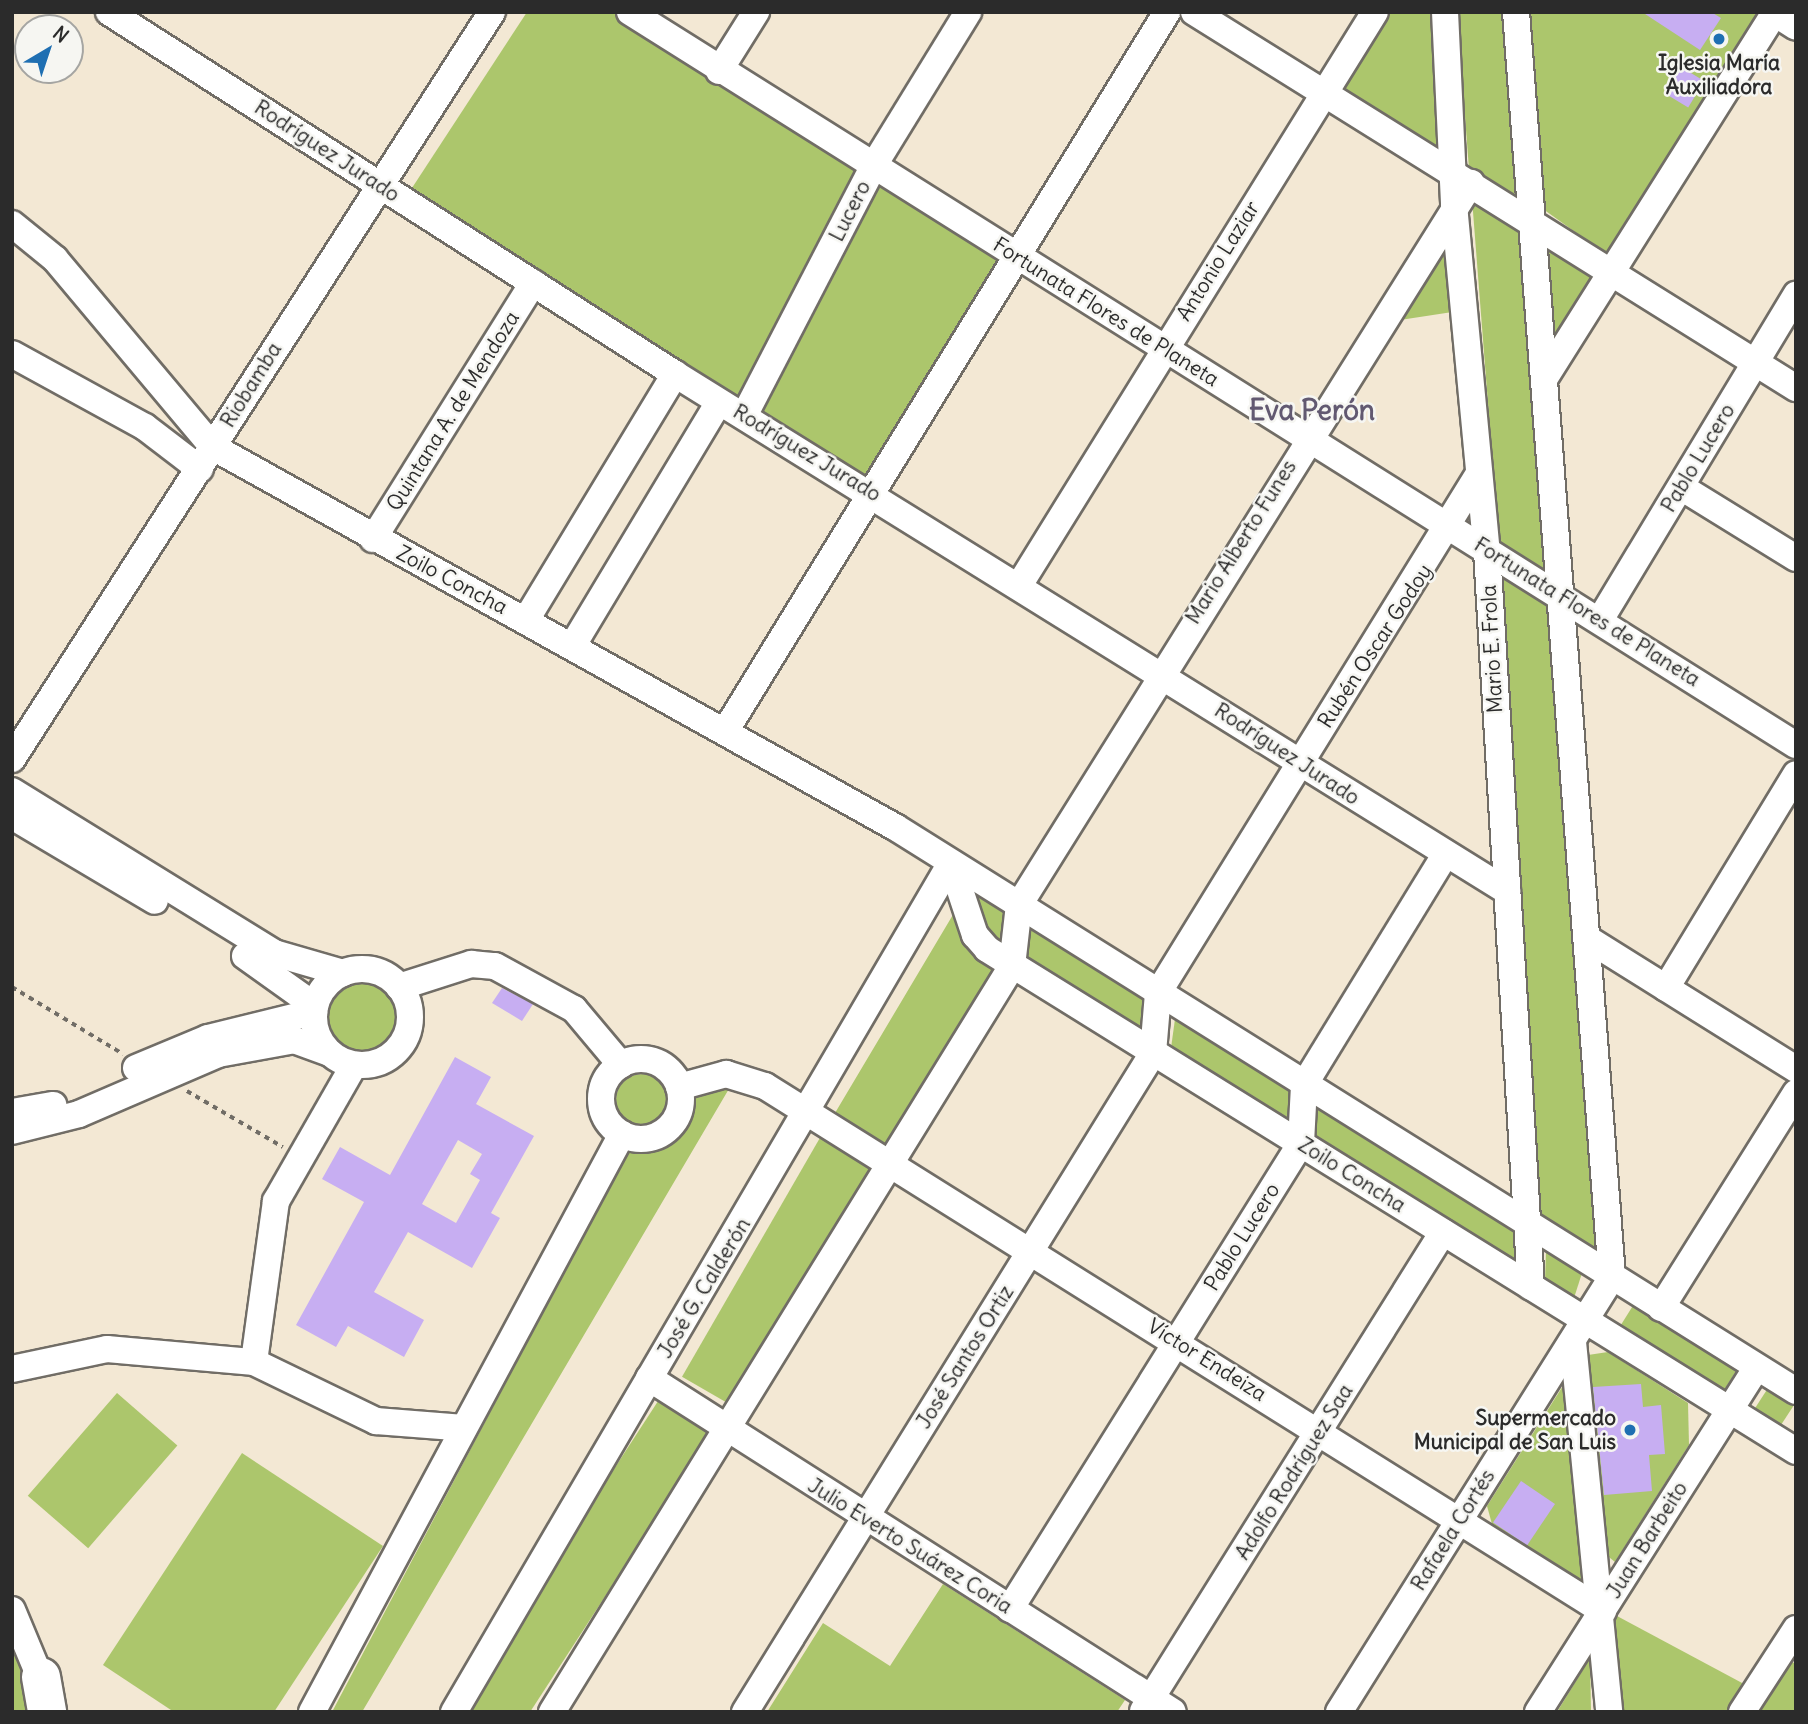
<!DOCTYPE html>
<html>
<head>
<meta charset="utf-8">
<style>
	body { margin:0 }
	#map { position:relative; width:1808px; height:1724px; overflow:hidden; background:#f3e8d4; font-family:Delius,sans-serif }
	div>[style] { position:absolute }
	.green>* { inset:0; background:#acc66c; transform-origin:0 0 }
	.round { border-radius:50% }
	.building>* { inset:0; background:#c7aef2; transform-origin:0 0 }
	.path>* { height:3.5px; margin-top:-1.75px; transform-origin:0; background:repeating-linear-gradient(90deg,#716d66 0 5px,transparent 0 10px) }
	.roads { filter:drop-shadow(2px 0 #716d66) drop-shadow(-2px 0 #716d66) drop-shadow(0 2px #716d66) drop-shadow(0 -2px #716d66) }
	.minor>* { height:26px; margin:-13px; padding:0 13px; transform-origin:13px; border-radius:13px; background:#fff }
	.minor>.ring { margin:-13px; padding:0; box-sizing:content-box; background:none; border:26px solid #fff; border-radius:50% }
	.highway>* { height:38px; margin:-19px; padding:0 19px; transform-origin:19px; border-radius:19px; background:#fff }
	.dots>* { width:19px; height:19px; translate:-50% -50%; box-sizing:border-box; border:4px solid #f6f6f2; border-radius:50% }
	span { translate:-50% -50%; white-space:nowrap; text-align:center; line-height:1.15; -webkit-text-stroke:5px #f6f6f2; paint-order:stroke }
	.poi-label { font-size:21px; color:#2b2b2b; font-weight:700 }
	.right { translate:-100% -50%; text-align:right }
	.street-label { font-size:21px; color:#2b2b2b }
	.district-label { font-size:28px; color:#625971; font-weight:700 }
	.frame { position:absolute; inset:0; border:14px solid #2b2b2b; pointer-events:none }
	.north { position:absolute; left:14px; top:14px; width:70px; height:70px; box-sizing:border-box; background:#f6f6f2; border:2px solid #a5a5a2; border-radius:50%; rotate:39deg; font-size:19px; font-weight:700; line-height:28px; text-align:center; color:#2b2b2b }
	.north::after { content:''; display:block; margin:auto; width:24px; height:32px; background:#1f6fb2; clip-path:polygon(50% 0,100% 100%,50% 72%,0 100%) }
</style>
</head>
<body>
<div id="map">
	<div class="green">
		<i style="clip-path:polygon(527px 12px,623px 12px,1003px 258px,867px 479px,410px 191px)"></i>
		<i style="clip-path:polygon(1389px 12px,1436px 12px,1447px 154px,1341px 90px)"></i>
		<i style="clip-path:polygon(1457px 12px,1506px 12px,1520px 186px,1515px 195px,1469px 169px)"></i>
		<i style="clip-path:polygon(1527px 12px,1754px 12px,1758px 22px,1616px 248px,1603px 252px,1543px 209px)"></i>
		<i style="clip-path:polygon(1472px 199px,1521px 224px,1550px 576px,1499px 544px)"></i>
		<i style="clip-path:polygon(1452px 245px,1459px 311px,1400px 320px,1440px 249px)"></i>
		<i style="clip-path:polygon(1552px 245px,1600px 275px,1558px 342px,1552px 339px,1545px 249px)"></i>
		<i style="clip-path:polygon(1501px 568px,1552px 602px,1596px 1243px,1588px 1253px,1547px 1228px,1538px 1207px)"></i>
		<i style="clip-path:polygon(972px 890px,1009px 914px,1004px 947px,988px 937px)"></i>
		<i style="clip-path:polygon(954px 913px,966px 946px,998px 967px,890px 1147px,835px 1113px)"></i>
		<i style="clip-path:polygon(1027px 924px,1147px 998px,1140px 1028px,1021px 960px)"></i>
		<i class="round" style="left:327px;top:978px;width:74px;height:74px"></i>
		<i style="clip-path:polygon(1175px 1019px,1296px 1094px,1291px 1123px,1171px 1048px)"></i>
		<i class="round" style="left:616px;top:1074px;width:52px;height:52px"></i>
		<i style="clip-path:polygon(733px 1082px,362px 1712px,332px 1712px,629px 1149px,678px 1136px,697px 1095px)"></i>
		<i style="clip-path:polygon(1315px 1107px,1519px 1233px,1519px 1264px,1316px 1138px)"></i>
		<i style="left:821px;top:1136px;width:61px;height:278px;rotate:30deg"></i>
		<i style="clip-path:polygon(1546px 1251px,1582px 1273px,1574px 1298px,1545px 1281px)"></i>
		<i style="left:1634px;top:1304px;width:122px;height:28px;rotate:32deg"></i>
		<i style="clip-path:polygon(1608px 1352px,1688px 1403px,1689px 1445px,1615px 1562px,1599px 1549px,1588px 1355px)"></i>
		<i style="clip-path:polygon(1566px 1381px,1585px 1586px,1492px 1524px,1487px 1506px)"></i>
		<i style="left:1770px;top:1385px;width:31px;height:30px;rotate:33deg"></i>
		<i style="left:117px;top:1393px;width:80px;height:136px;rotate:41deg"></i>
		<i style="left:662px;top:1395px;width:62px;height:371px;rotate:33deg"></i>
		<i style="clip-path:polygon(242px 1453px,383px 1546px,274px 1712px,174px 1712px,103px 1665px)"></i>
		<i style="clip-path:polygon(943px 1584px,1125px 1700px,1117px 1712px,767px 1712px,823px 1623px,890px 1666px)"></i>
		<i style="clip-path:polygon(1617px 1616px,1744px 1684px,1726px 1712px,1619px 1712px,1610px 1629px)"></i>
		<i style="clip-path:polygon(12px 1642px,26px 1677px,33px 1712px,12px 1712px)"></i>
		<i style="clip-path:polygon(1590px 1658px,1591px 1712px,1557px 1712px)"></i>
		<i style="clip-path:polygon(1787px 1662px,1796px 1663px,1796px 1712px,1750px 1712px)"></i>
	</div>
	<div class="building">
		<i style="clip-path:polygon(1642px 12px,1711px 12px,1721px 18px,1700px 50px)"></i>
		<i style="left:1681px;top:67px;width:27px;height:31px;rotate:31deg"></i>
		<i style="clip-path:polygon(502px 988px,533px 1004px,522px 1021px,492px 1003px)"></i>
		<i style="clip-path:polygon(evenodd,455px 1057px,491px 1077px,476px 1104px,534px 1136px,491px 1213px,500px 1218px,472px 1268px,408px 1232px,374px 1292px,424px 1320px,404px 1357px,348px 1326px,336px 1347px,296px 1325px,364px 1202px,322px 1179px,340px 1147px,390px 1175px,455px 1057px,458px 1140px,482px 1154px,470px 1174px,480px 1180px,456px 1223px,422px 1204px,458px 1140px)"></i>
		<i style="clip-path:polygon(1641px 1384px,1643px 1407px,1661px 1405px,1665px 1454px,1649px 1455px,1652px 1491px,1604px 1495px,1593px 1387px)"></i>
		<i style="left:1521px;top:1481px;width:41px;height:50px;rotate:34deg"></i>
	</div>
	<div class="path">
		<i style="left:12px;top:987px;width:130px;rotate:31.1deg"></i>
		<i style="left:187px;top:1091px;width:111px;rotate:30.3deg"></i>
	</div>
	<div class="roads">
		<div class="minor">
			<i style="left:109px;top:12px;width:672px;rotate:32.6deg"></i>
			<i style="left:675px;top:374px;width:980px;rotate:31.86deg"></i>
			<i style="left:630px;top:12px;width:1377px;rotate:32.16deg"></i>
			<i style="left:1194px;top:12px;width:710px;rotate:31.99deg"></i>
			<i style="left:1445px;top:12px;width:193px;rotate:87.3deg"></i>
			<i style="left:1454px;top:205px;width:348px;rotate:84.6deg"></i>
			<i style="left:1487px;top:551px;width:737px;rotate:86.58deg"></i>
			<i style="left:1773px;top:12px;width:27px;rotate:33deg"></i>
			<i style="left:719px;top:71px;width:70px;rotate:-57.9deg"></i>
			<i style="left:12px;top:224px;width:55px;rotate:39.1deg"></i>
			<i style="left:55px;top:259px;width:246px;rotate:50deg"></i>
			<i style="left:213px;top:447px;width:781px;rotate:29.13deg"></i>
			<i style="left:895px;top:827px;width:1063px;rotate:32.05deg"></i>
			<i style="left:12px;top:354px;width:152px;rotate:28.8deg"></i>
			<i style="left:145px;top:427px;width:69px;rotate:37.4deg"></i>
			<i style="left:1546px;top:376px;width:430px;rotate:-57.8deg"></i>
			<i style="left:744px;top:416px;width:283px;rotate:-62.6deg"></i>
			<i style="left:874px;top:165px;width:180px;rotate:-58.4deg"></i>
			<i style="left:1681px;top:487px;width:135px;rotate:31.7deg"></i>
			<i style="left:373px;top:539px;width:302px;rotate:-58deg"></i>
			<i style="left:1020px;top:584px;width:673px;rotate:-58.18deg"></i>
			<i style="left:526px;top:620px;width:288px;rotate:-58.8deg"></i>
			<i style="left:1600px;top:620px;width:380px;rotate:-58.9deg"></i>
			<i style="left:573px;top:645px;width:283px;rotate:-59deg"></i>
			<i style="left:726px;top:730px;width:843px;rotate:-58.44deg"></i>
			<i style="left:12px;top:759px;width:888px;rotate:-57.28deg"></i>
			<i style="left:12px;top:791px;width:308px;rotate:31.7deg"></i>
			<i style="left:274px;top:953px;width:72px;rotate:16.2deg"></i>
			<i style="left:12px;top:816px;width:166px;rotate:30.7deg"></i>
			<i style="left:951px;top:863px;width:76px;rotate:71.6deg"></i>
			<i style="left:975px;top:935px;width:18px;rotate:49deg"></i>
			<i style="left:987px;top:949px;width:952px;rotate:31.82deg"></i>
			<i style="left:1591px;top:941px;width:242px;rotate:32deg"></i>
			<i style="left:245px;top:956px;width:86px;rotate:35.5deg"></i>
			<i class="ring" style="left:314px;top:969px;width:70px;height:70px"></i>
			<i style="left:399px;top:987px;width:76px;rotate:-17.7deg"></i>
			<i style="left:471px;top:964px;width:24px;rotate:5deg"></i>
			<i style="left:495px;top:966px;width:90px;rotate:28.6deg"></i>
			<i style="left:574px;top:1009px;width:73px;rotate:50deg"></i>
			<i style="left:1666px;top:988px;width:250px;rotate:-58.7deg"></i>
			<i class="ring" style="left:601px;top:1059px;width:54px;height:54px"></i>
			<i style="left:354px;top:1065px;width:157px;rotate:119.8deg"></i>
			<i style="left:276px;top:1201px;width:162px;rotate:97.8deg"></i>
			<i style="left:254px;top:1362px;width:136px;rotate:25.8deg"></i>
			<i style="left:376px;top:1421px;width:88px;rotate:4.5deg"></i>
			<i style="left:136px;top:1068px;width:78px;rotate:-22.6deg"></i>
			<i style="left:208px;top:1038px;width:109px;rotate:-13.8deg"></i>
			<i style="left:679px;top:1087px;width:49px;rotate:-15.5deg"></i>
			<i style="left:726px;top:1074px;width:41px;rotate:17.1deg"></i>
			<i style="left:765px;top:1086px;width:989px;rotate:32.07deg"></i>
			<i style="left:12px;top:1112px;width:42px;rotate:-9.7deg"></i>
			<i style="left:12px;top:1131px;width:69px;rotate:-14.2deg"></i>
			<i style="left:79px;top:1114px;width:151px;rotate:-23.3deg"></i>
			<i style="left:218px;top:1054px;width:77px;rotate:-10.4deg"></i>
			<i style="left:294px;top:1040px;width:38px;rotate:20deg"></i>
			<i style="left:1661px;top:1308px;width:254px;rotate:-57.9deg"></i>
			<i style="left:1573px;top:1342px;width:372px;rotate:84.4deg"></i>
			<i style="left:12px;top:1369px;width:97px;rotate:-11.9deg"></i>
			<i style="left:107px;top:1349px;width:148px;rotate:5.1deg"></i>
			<i style="left:649px;top:1378px;width:621px;rotate:32.51deg"></i>
			<i style="left:1010px;top:1609px;width:549px;rotate:-58.02deg"></i>
			<i style="left:1301px;top:1143px;width:58px;rotate:-87deg"></i>
			<i style="left:1304px;top:1085px;width:270px;rotate:-58.5deg"></i>
			<i style="left:12px;top:1610px;width:91px;rotate:67.4deg"></i>
			<i style="left:1143px;top:1711px;width:565px;rotate:-57.94deg"></i>
			<i style="left:312px;top:1712px;width:656px;rotate:-61.79deg"></i>
			<i style="left:454px;top:1712px;width:984px;rotate:-59.66deg"></i>
			<i style="left:552px;top:1712px;width:876px;rotate:-58.34deg"></i>
			<i style="left:1012px;top:966px;width:61px;rotate:-83.5deg"></i>
			<i style="left:1019px;top:905px;width:852px;rotate:-57.95deg"></i>
			<i style="left:745px;top:1712px;width:775px;rotate:-58.24deg"></i>
			<i style="left:1153px;top:1053px;width:60px;rotate:-85.2deg"></i>
			<i style="left:1158px;top:993px;width:609px;rotate:-58.29deg"></i>
			<i style="left:1339px;top:1712px;width:514px;rotate:-57.89deg"></i>
			<i style="left:1612px;top:1277px;width:1269px;rotate:-94.34deg"></i>
			<i style="left:1538px;top:1712px;width:407px;rotate:-57.6deg"></i>
			<i style="left:1742px;top:1712px;width:99px;rotate:-57deg"></i>
		</div>
		<div class="highway">
			<i style="left:41px;top:1677px;width:36px;rotate:80deg"></i>
		</div>
	</div>
	<div class="dots">
		<i style="left:1719px;top:39px;background:#1f6fb2"></i>
		<i style="left:1630px;top:1430px;background:#1f6fb2"></i>
	</div>
	<div class="poi-label">
		<span style="left:1719px;top:75px">Iglesia María<br>Auxiliadora</span>
		<span class="right" style="left:1616px;top:1430px">Supermercado<br>Municipal de San Luis</span>
	</div>
	<div class="street-label">
		<span style="left:327px;top:151px;rotate:33deg">Rodríguez Jurado</span>
		<span style="left:850px;top:211px;rotate:-63deg">Lucero</span>
		<span style="left:1218px;top:261px;rotate:-58deg">Antonio Laziar</span>
		<span style="left:1106px;top:312px;rotate:32deg">Fortunata Flores de Planeta</span>
		<span style="left:251px;top:385px;rotate:-58deg">Riobamba</span>
		<span style="left:453px;top:411px;rotate:-58deg">Quintana A. de Mendoza</span>
		<span style="left:807px;top:453px;rotate:31deg">Rodríguez Jurado</span>
		<span style="left:1698px;top:458px;rotate:-59deg">Pablo Lucero</span>
		<span style="left:1241px;top:542px;rotate:-58deg">Mario Alberto Funes</span>
		<span style="left:452px;top:580px;rotate:28deg">Zoilo Concha</span>
		<span style="left:1587px;top:612px;rotate:32deg">Fortunata Flores de Planeta</span>
		<span style="left:1375px;top:646px;rotate:-57deg">Rubén Oscar Godoy</span>
		<span style="left:1492px;top:649px;rotate:-93deg">Mario E. Frola</span>
		<span style="left:1287px;top:754px;rotate:33deg">Rodríguez Jurado</span>
		<span style="left:1352px;top:1175px;rotate:32deg">Zoilo Concha</span>
		<span style="left:1242px;top:1237px;rotate:-58deg">Pablo Lucero</span>
		<span style="left:704px;top:1288px;rotate:-59deg">José G. Calderón</span>
		<span style="left:965px;top:1357px;rotate:-58deg">José Santos Ortiz</span>
		<span style="left:1207px;top:1360px;rotate:32deg">Víctor Endeiza</span>
		<span style="left:1294px;top:1472px;rotate:-58deg">Adolfo Rodríguez Saa</span>
		<span style="left:1453px;top:1530px;rotate:-58deg">Rafaela Cortés</span>
		<span style="left:1647px;top:1540px;rotate:-58deg">Juan Barbeito</span>
		<span style="left:910px;top:1546px;rotate:32deg">Julio Everto Suárez Coria</span>
	</div>
	<div class="district-label">
		<span style="left:1312px;top:410px">Eva Perón</span>
	</div>
	<div class="frame"></div>
	<div class="north">N</div>
</div>
</body>
</html>
